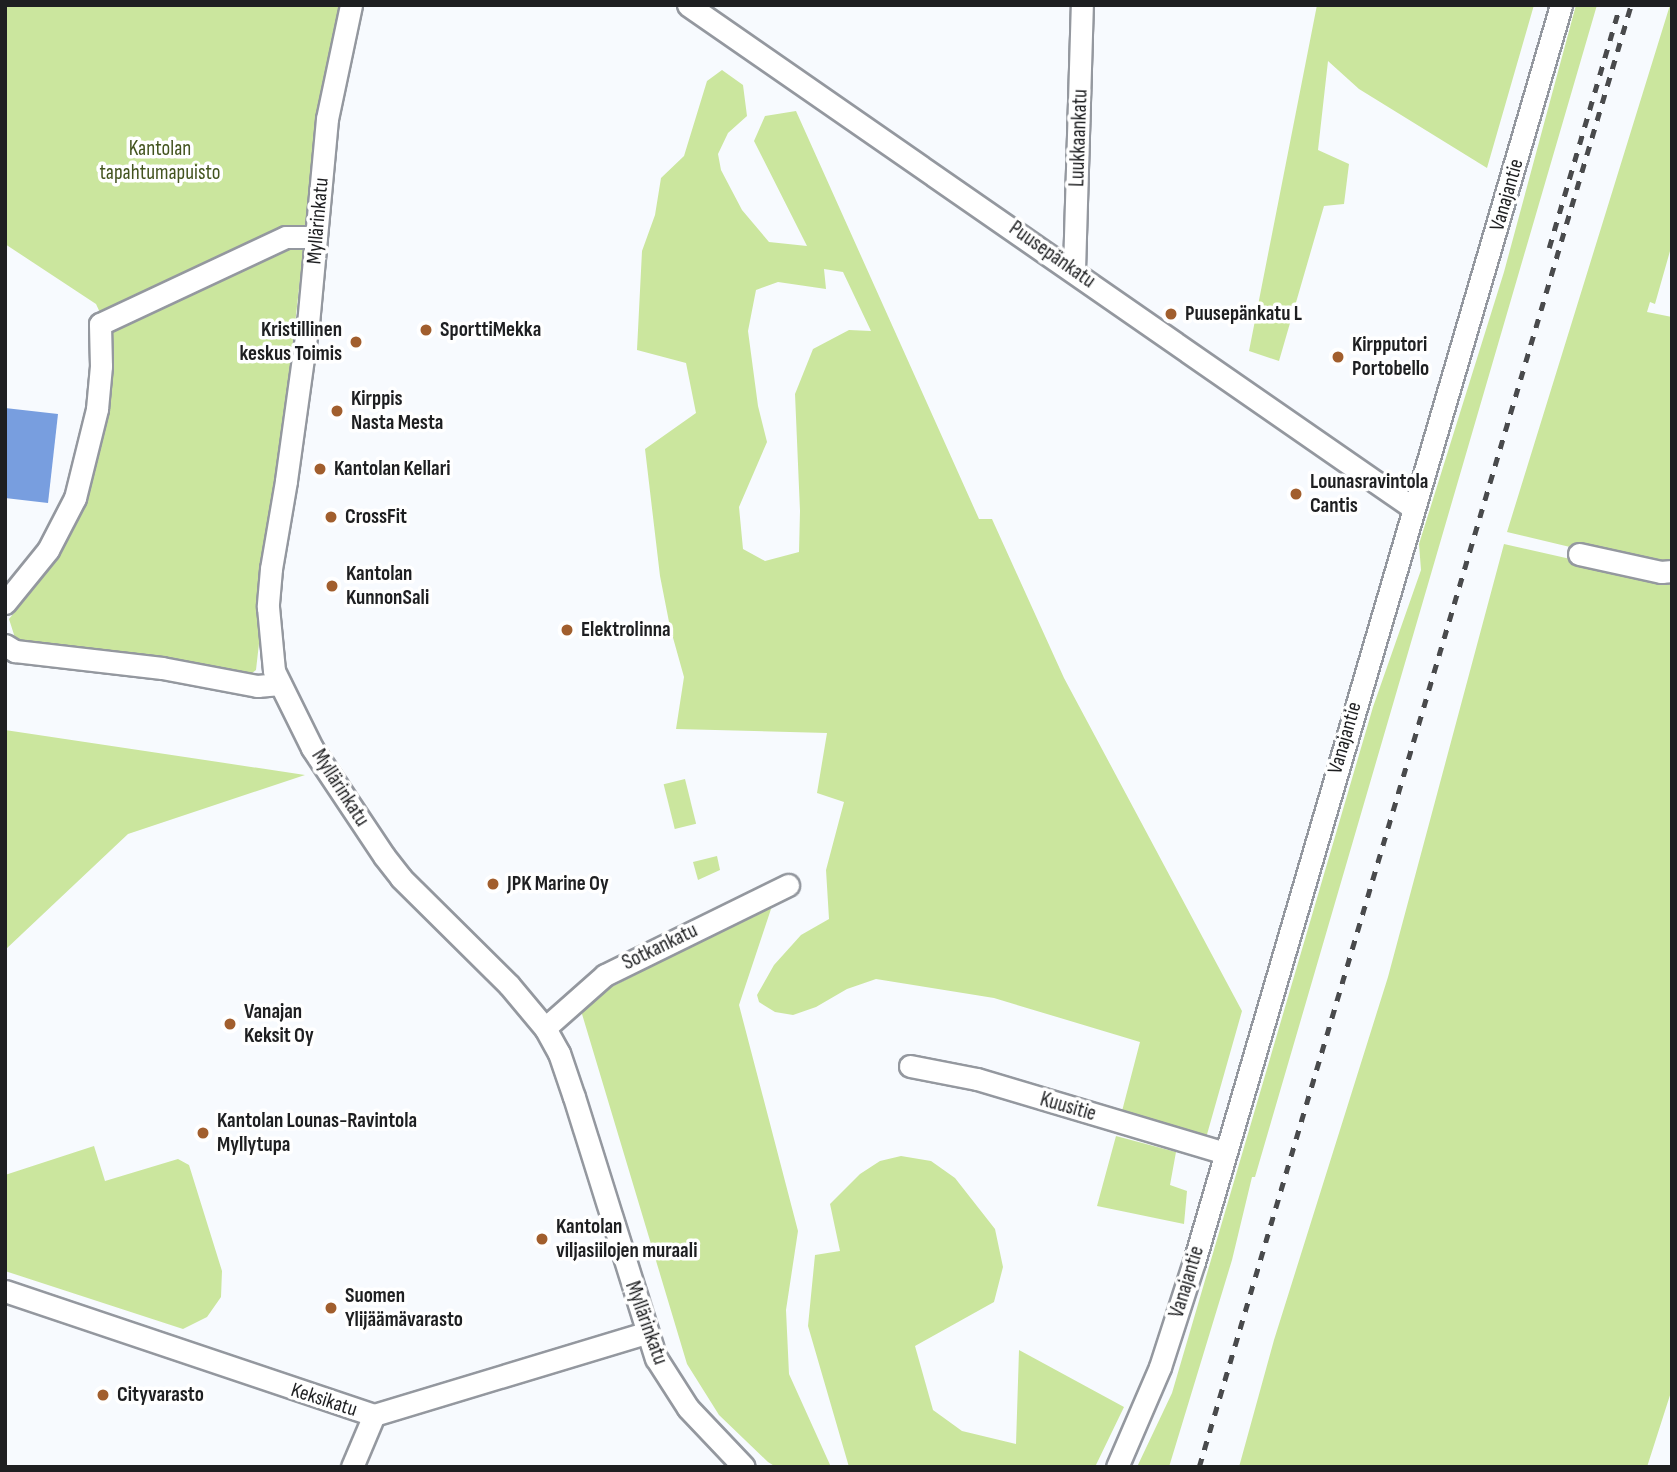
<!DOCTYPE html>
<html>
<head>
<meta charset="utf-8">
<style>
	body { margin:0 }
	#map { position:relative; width:1677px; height:1472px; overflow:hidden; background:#f7fafe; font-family:"Sofia Sans Condensed",sans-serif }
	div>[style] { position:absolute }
	.green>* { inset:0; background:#cbe69e; transform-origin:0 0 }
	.water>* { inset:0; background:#789edf }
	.roads { filter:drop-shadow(2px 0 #94989f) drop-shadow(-2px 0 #94989f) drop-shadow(0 2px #94989f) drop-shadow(0 -2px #94989f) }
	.minor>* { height:21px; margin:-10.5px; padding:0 10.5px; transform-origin:10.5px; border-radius:10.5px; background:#fff }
	.rail>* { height:4.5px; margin-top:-2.25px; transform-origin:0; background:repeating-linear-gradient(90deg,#494a4c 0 9px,transparent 0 18px) }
	.dots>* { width:19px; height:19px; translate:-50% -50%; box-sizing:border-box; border:4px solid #fff; border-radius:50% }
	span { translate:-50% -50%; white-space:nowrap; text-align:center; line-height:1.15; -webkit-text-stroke:7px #fff; paint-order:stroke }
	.street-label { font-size:21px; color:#1e1f21 }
	.park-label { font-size:21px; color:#43541f }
	.poi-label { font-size:21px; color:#1e1f21; font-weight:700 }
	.left { translate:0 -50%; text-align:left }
	.right { translate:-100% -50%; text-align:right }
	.frame { position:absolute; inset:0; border:7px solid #1e1f21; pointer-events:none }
</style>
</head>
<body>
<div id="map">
	<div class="green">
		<i style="clip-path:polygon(5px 5px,342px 5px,335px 34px,302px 262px,256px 670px,247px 677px,16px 641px,9px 619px,53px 565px,90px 481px,102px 435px,110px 334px,96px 304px,5px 244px)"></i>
		<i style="clip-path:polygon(1317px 5px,1534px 5px,1487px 168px,1359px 89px,1328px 61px,1318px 150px,1349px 164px,1344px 204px,1324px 206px,1279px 361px,1249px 351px)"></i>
		<i style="clip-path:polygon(1576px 5px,1597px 5px,1255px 1177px,1252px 1177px,1232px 1260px,1169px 1467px,1137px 1467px,1172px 1393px,1373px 707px,1421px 570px,1419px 544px,1504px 272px)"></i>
		<i style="clip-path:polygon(1670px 5px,1672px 244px,1655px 304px,1650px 302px,1647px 312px,1672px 317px,1672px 568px,1662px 569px,1507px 532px)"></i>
		<i style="clip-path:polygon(evenodd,722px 70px,743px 85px,747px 116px,728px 133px,718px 154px,721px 170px,742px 210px,769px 242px,807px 246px,754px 141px,765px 116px,796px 111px,979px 519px,992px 519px,1064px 678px,1242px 1011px,1206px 1138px,1121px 1115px,1140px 1042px,994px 998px,876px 979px,847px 989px,816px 1007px,793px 1015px,775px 1012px,759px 1002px,757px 995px,774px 965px,801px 935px,829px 919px,826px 870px,844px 802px,817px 793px,827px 733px,676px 729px,684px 677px,670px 627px,660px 576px,645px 449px,696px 413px,686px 363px,637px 350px,642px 251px,655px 215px,661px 178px,684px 156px,707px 81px,722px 70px,824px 269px,843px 272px,871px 331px,849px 330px,813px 349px,795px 394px,800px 511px,799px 552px,765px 561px,743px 549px,739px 507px,767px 442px,758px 406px,748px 331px,756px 290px,778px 282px,826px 289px,824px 269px)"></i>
		<i style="clip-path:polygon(1504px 544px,1659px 579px,1672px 578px,1672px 1389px,1647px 1467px,1239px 1467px,1274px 1340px,1388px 977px)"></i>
		<i style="clip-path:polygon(5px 730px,305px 775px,128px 834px,5px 950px)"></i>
		<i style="left:685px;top:779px;width:46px;height:22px;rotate:76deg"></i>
		<i style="clip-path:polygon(717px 856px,720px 870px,698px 880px,693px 862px)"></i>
		<i style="clip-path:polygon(773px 903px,739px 1005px,798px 1231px,786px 1310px,789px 1374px,831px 1467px,776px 1467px,768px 1462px,719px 1415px,687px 1364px,579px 1004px)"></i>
		<i style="clip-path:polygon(1116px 1136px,1176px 1152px,1170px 1185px,1187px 1191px,1184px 1224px,1097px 1206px)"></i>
		<i style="clip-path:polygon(94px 1146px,105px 1181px,178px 1159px,189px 1165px,222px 1271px,221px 1297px,207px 1317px,183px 1329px,5px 1271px,5px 1175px)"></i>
		<i style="clip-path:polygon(901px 1156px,931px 1161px,955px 1178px,995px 1229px,1003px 1267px,994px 1302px,915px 1346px,933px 1410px,962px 1431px,1016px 1444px,1019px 1350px,1124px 1407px,1095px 1467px,849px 1467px,808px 1326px,815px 1255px,840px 1251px,830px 1204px,860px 1174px,880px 1161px)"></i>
	</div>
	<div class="water">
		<i style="clip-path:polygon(5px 408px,58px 414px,48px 503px,5px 498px)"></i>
	</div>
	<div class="roads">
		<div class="minor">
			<i style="left:351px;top:5px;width:116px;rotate:101.9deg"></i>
			<i style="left:327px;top:119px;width:204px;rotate:95.3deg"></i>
			<i style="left:308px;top:322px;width:161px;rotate:97.9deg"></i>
			<i style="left:286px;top:481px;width:89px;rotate:99.7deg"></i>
			<i style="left:271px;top:569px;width:38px;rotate:95deg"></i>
			<i style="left:268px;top:607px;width:64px;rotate:84.6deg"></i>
			<i style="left:274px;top:671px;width:86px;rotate:63.7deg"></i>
			<i style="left:312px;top:748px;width:130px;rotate:56.3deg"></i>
			<i style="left:384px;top:856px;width:28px;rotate:52deg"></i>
			<i style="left:401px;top:878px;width:152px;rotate:44.7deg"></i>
			<i style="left:509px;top:985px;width:56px;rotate:50.1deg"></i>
			<i style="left:545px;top:1028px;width:29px;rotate:61deg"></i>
			<i style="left:559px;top:1053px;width:46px;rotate:71.2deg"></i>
			<i style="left:574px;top:1097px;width:274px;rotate:72.6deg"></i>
			<i style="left:656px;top:1358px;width:59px;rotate:57.4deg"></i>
			<i style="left:688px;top:1408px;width:81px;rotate:46.5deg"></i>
			<i style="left:688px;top:5px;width:882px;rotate:34.75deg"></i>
			<i style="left:1074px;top:270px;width:265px;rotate:-88.3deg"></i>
			<i style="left:1579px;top:554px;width:84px;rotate:12.4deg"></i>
			<i style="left:1661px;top:572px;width:11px;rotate:-5deg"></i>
			<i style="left:5px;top:603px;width:68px;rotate:-50.9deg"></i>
			<i style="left:48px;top:550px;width:59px;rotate:-62.6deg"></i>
			<i style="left:75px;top:498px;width:92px;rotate:-76.1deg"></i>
			<i style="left:97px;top:409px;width:43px;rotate:-84.7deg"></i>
			<i style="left:101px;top:366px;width:42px;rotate:-91.4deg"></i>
			<i style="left:100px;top:324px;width:205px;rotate:-25.1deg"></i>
			<i style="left:286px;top:237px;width:30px"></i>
			<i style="left:5px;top:645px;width:12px;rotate:31deg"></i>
			<i style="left:15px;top:651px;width:148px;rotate:6.6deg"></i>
			<i style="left:162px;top:668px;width:97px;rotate:10.7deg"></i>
			<i style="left:257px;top:686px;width:23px;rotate:-5deg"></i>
			<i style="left:545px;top:1028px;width:80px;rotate:-41.5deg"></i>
			<i style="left:605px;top:975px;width:204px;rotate:-26.2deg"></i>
			<i style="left:910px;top:1066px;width:68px;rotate:11deg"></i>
			<i style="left:977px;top:1079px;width:259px;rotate:16.6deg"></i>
			<i style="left:5px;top:1291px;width:389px;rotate:18.6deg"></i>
			<i style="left:374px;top:1415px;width:284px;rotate:-16.8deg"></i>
			<i style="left:352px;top:1467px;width:56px;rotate:-67.1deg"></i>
			<i style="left:1117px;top:1467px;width:109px;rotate:-66.7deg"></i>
			<i style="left:1160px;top:1367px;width:110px;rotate:-72.1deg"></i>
			<i style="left:1194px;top:1262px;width:1309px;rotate:-73.72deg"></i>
		</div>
	</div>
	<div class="rail">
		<i style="left:1549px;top:248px;width:253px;rotate:-73.7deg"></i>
		<i style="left:1199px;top:1467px;width:1524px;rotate:-73.54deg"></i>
	</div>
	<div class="dots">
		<i style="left:1171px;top:314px;background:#a15e2d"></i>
		<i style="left:426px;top:330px;background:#a15e2d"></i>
		<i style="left:356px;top:342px;background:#a15e2d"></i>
		<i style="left:1338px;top:357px;background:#a15e2d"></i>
		<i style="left:337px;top:411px;background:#a15e2d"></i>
		<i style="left:320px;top:469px;background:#a15e2d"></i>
		<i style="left:1296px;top:494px;background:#a15e2d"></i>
		<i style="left:331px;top:517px;background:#a15e2d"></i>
		<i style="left:332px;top:586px;background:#a15e2d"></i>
		<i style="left:567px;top:630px;background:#a15e2d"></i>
		<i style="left:493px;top:884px;background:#a15e2d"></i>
		<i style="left:230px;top:1024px;background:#a15e2d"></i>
		<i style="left:203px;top:1133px;background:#a15e2d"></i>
		<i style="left:542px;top:1239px;background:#a15e2d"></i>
		<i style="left:331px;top:1308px;background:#a15e2d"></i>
		<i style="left:103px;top:1395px;background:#a15e2d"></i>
	</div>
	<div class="street-label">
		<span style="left:1079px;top:138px;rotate:-88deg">Luukkaankatu</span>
		<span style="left:1507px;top:195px;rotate:-74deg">Vanajantie</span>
		<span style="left:318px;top:221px;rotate:-85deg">Myllärinkatu</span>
		<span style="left:1052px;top:255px;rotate:35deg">Puusepänkatu</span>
		<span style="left:1345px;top:738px;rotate:-74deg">Vanajantie</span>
		<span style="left:340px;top:788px;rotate:57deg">Myllärinkatu</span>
		<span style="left:660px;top:947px;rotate:-26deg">Sotkankatu</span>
		<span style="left:1068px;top:1107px;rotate:16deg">Kuusitie</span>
		<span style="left:1187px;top:1282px;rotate:-73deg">Vanajantie</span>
		<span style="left:646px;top:1323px;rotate:70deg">Myllärinkatu</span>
		<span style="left:324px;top:1400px;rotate:18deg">Keksikatu</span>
	</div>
	<div class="park-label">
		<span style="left:160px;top:161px">Kantolan<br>tapahtumapuisto</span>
	</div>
	<div class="poi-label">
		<span class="left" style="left:1185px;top:314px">Puusepänkatu L</span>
		<span class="right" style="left:342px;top:342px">Kristillinen<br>keskus Toimis</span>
		<span class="left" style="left:440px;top:330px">SporttiMekka</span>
		<span class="left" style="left:1352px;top:357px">Kirpputori<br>Portobello</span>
		<span class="left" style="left:351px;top:411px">Kirppis<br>Nasta Mesta</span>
		<span class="left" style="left:334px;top:469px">Kantolan Kellari</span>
		<span class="left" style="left:1310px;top:494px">Lounasravintola<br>Cantis</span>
		<span class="left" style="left:345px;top:517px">CrossFit</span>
		<span class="left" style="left:346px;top:586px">Kantolan<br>KunnonSali</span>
		<span class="left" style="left:581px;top:630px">Elektrolinna</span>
		<span class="left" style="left:507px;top:884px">JPK Marine Oy</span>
		<span class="left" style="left:244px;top:1024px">Vanajan<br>Keksit Oy</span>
		<span class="left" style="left:217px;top:1133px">Kantolan Lounas-Ravintola<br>Myllytupa</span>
		<span class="left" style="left:556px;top:1239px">Kantolan<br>viljasiilojen muraali</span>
		<span class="left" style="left:345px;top:1308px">Suomen<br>Ylijäämävarasto</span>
		<span class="left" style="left:117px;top:1395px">Cityvarasto</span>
	</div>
	<div class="frame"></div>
</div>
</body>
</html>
